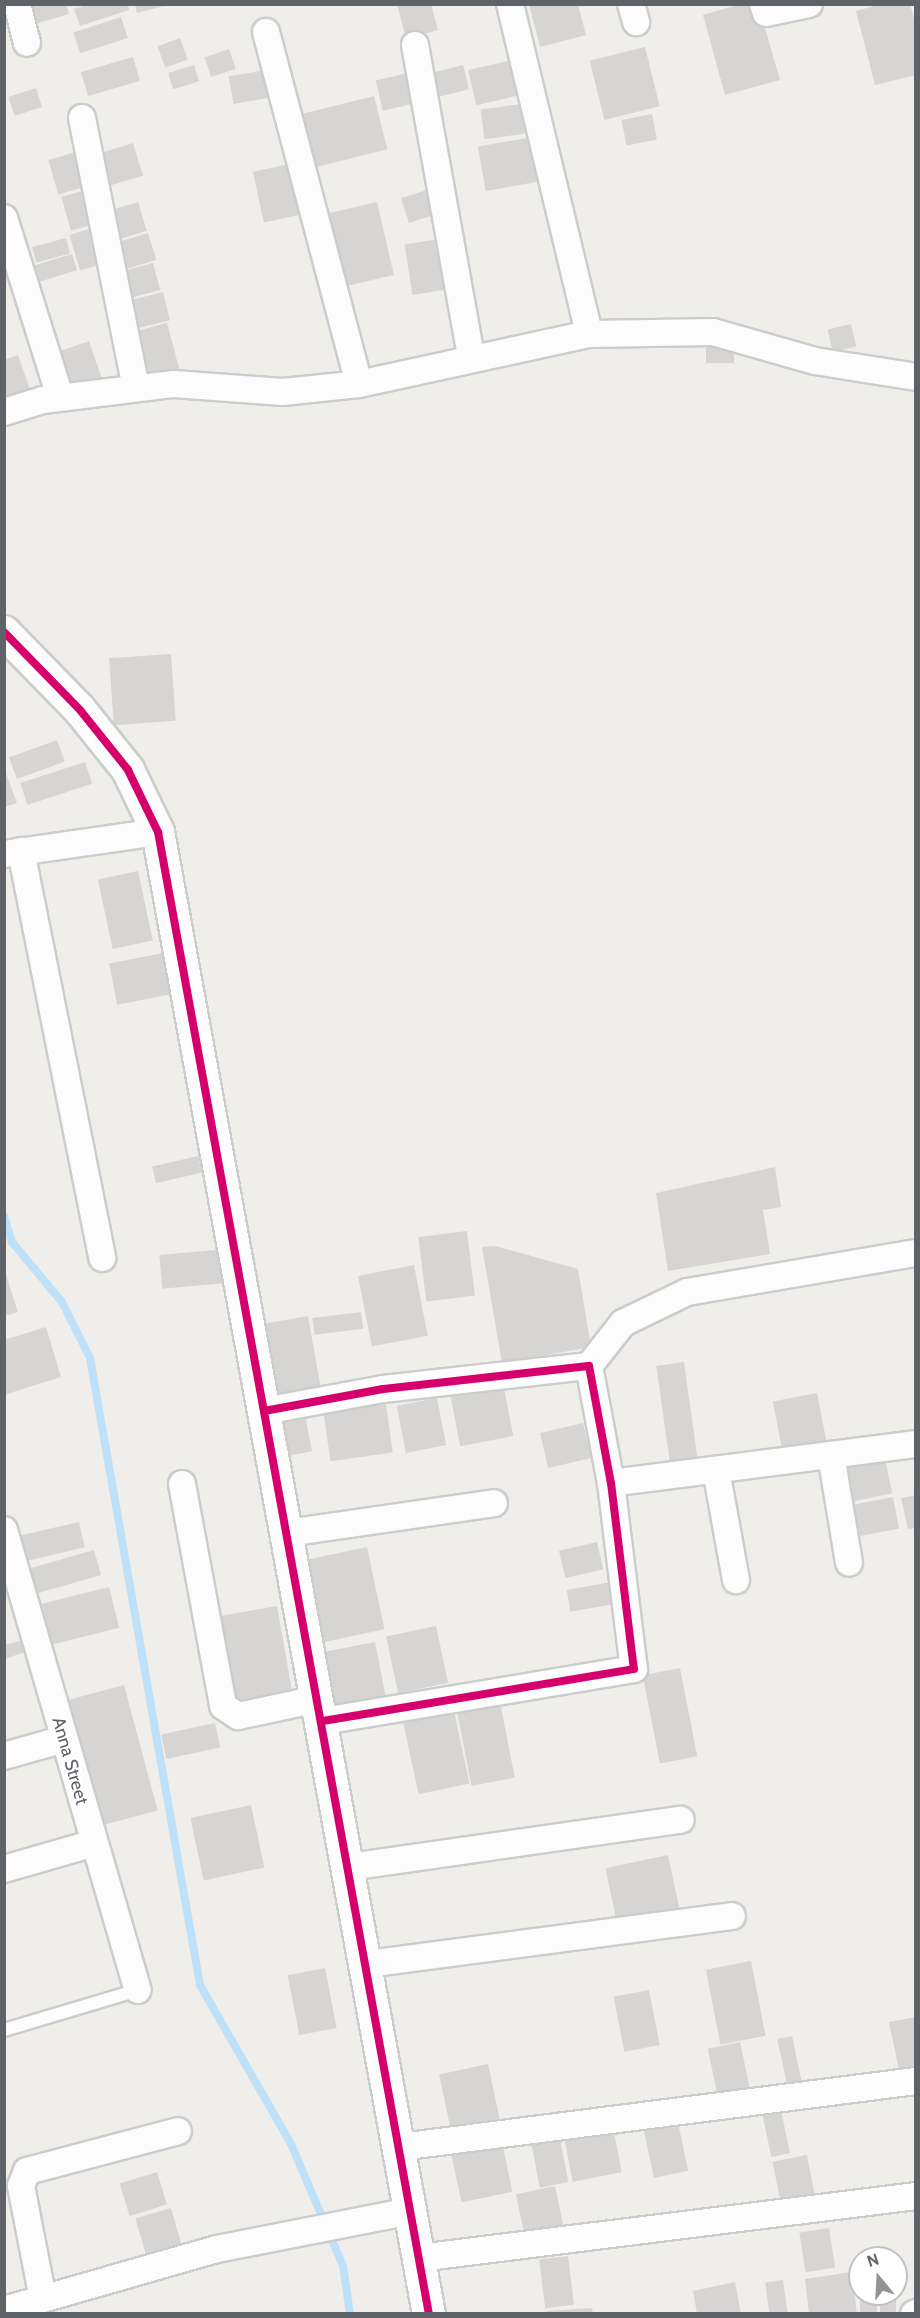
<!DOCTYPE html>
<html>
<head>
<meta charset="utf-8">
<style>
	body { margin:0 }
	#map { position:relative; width:920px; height:2318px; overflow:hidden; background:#efeeea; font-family:Cabin,sans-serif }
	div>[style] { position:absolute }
	.stream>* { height:8px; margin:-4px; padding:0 4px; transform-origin:4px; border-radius:4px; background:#bfe0f9 }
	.building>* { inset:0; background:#d6d5d3; transform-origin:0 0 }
	.roads { filter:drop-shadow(2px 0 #cbcccc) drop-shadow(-2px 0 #cbcccc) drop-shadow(0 2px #cbcccc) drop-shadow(0 -2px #cbcccc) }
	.service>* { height:12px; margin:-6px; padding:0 6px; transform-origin:6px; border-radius:6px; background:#fdfcfc }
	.minor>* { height:26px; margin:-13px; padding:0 13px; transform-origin:13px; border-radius:13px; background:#fdfcfc }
	.tertiary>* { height:32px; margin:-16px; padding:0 16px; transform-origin:16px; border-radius:16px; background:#fdfcfc }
	.cycleway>* { height:8px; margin:-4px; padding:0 4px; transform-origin:4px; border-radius:4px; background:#d6006c }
	span { translate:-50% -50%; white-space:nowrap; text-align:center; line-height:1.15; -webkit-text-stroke:4.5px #fff; paint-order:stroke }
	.street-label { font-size:18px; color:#5f6368 }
	.frame { position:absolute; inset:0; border:6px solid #5f6368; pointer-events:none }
	.north { position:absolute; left:848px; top:2246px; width:60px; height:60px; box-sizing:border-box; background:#fff; border:2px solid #bfc1c3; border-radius:50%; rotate:342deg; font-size:16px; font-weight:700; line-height:24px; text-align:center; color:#5f6368 }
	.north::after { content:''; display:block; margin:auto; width:21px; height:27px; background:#919496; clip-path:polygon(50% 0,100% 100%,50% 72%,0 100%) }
</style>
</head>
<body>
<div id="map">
	<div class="stream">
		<i style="left:4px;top:1216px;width:27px;rotate:73deg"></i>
		<i style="left:12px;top:1242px;width:78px;rotate:50.2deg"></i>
		<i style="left:62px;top:1302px;width:63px;rotate:63.4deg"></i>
		<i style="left:90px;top:1358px;width:637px;rotate:80.05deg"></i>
		<i style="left:200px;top:1985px;width:183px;rotate:60.2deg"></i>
		<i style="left:291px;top:2144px;width:133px;rotate:66.9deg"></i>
		<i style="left:343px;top:2266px;width:49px;rotate:81.7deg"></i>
	</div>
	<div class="building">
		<i style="clip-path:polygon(29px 4px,66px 4px,69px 14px,35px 24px)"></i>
		<i style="clip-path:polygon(135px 4px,168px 4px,168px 5px,137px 13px)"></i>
		<i style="clip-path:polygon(397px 4px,431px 4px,438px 30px,406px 39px)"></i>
		<i style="clip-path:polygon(529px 4px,578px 4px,586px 35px,540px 47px)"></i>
		<i style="clip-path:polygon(741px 4px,758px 4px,780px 80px,725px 95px,703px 15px)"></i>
		<i style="clip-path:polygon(882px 4px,910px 4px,916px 26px,916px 75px,875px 85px,856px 11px)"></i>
		<i style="clip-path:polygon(87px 5px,128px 5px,129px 10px,80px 26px,74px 9px)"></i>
		<i style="left:121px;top:17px;width:22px;height:50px;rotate:72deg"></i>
		<i style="left:180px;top:38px;width:23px;height:24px;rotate:70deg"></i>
		<i style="left:645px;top:47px;width:61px;height:57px;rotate:76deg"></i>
		<i style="left:229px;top:49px;width:21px;height:26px;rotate:71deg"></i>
		<i style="left:133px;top:57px;width:25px;height:54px;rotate:74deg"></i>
		<i style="left:512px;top:60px;width:36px;height:45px;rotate:77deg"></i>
		<i style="left:194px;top:65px;width:17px;height:27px;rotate:73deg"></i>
		<i style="left:463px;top:65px;width:25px;height:38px;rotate:76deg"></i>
		<i style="left:271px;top:69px;width:28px;height:43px;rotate:80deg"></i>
		<i style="left:408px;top:73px;width:31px;height:33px;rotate:77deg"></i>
		<i style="left:36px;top:88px;width:20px;height:29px;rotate:72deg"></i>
		<i style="left:374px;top:96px;width:55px;height:82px;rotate:76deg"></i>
		<i style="left:527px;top:103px;width:30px;height:47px;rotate:82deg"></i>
		<i style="left:652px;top:114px;width:26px;height:31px;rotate:79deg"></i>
		<i style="left:538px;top:136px;width:45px;height:61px;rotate:80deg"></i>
		<i style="left:133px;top:143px;width:34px;height:34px;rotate:73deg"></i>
		<i style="left:83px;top:150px;width:36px;height:36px;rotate:74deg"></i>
		<i style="left:294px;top:163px;width:52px;height:42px;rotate:78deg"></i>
		<i style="left:439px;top:186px;width:26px;height:40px;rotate:72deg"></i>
		<i style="left:93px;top:188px;width:35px;height:33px;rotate:74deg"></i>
		<i style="left:138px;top:202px;width:30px;height:29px;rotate:73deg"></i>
		<i style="left:377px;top:202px;width:75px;height:53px;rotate:77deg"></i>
		<i style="left:99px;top:226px;width:37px;height:31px;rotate:73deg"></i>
		<i style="left:148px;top:233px;width:28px;height:33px;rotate:73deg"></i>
		<i style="left:66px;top:238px;width:16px;height:35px;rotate:75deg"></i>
		<i style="left:446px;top:238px;width:51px;height:42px;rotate:81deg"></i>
		<i style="left:72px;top:254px;width:17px;height:41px;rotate:73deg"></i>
		<i style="left:153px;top:263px;width:28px;height:35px;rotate:75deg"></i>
		<i style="left:163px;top:292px;width:29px;height:37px;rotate:76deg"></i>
		<i style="left:167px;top:323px;width:47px;height:31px;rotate:75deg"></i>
		<i style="left:851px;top:324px;width:23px;height:24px;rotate:77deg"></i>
		<i style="left:89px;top:341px;width:39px;height:32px;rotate:71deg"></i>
		<i style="left:706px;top:343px;width:28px;height:20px"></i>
		<i style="clip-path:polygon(18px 355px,32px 395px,4px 405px,4px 360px)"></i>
		<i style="left:171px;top:654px;width:67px;height:62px;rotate:86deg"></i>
		<i style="left:57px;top:740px;width:23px;height:51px;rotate:70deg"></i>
		<i style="left:85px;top:762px;width:23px;height:68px;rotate:72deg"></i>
		<i style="clip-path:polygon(4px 768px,17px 803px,4px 807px)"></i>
		<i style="left:138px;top:871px;width:71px;height:41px;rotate:78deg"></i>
		<i style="left:168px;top:952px;width:42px;height:60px;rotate:79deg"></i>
		<i style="left:198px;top:1156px;width:17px;height:47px;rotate:77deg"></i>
		<i style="clip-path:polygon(775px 1167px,781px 1207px,763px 1210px,770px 1254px,668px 1271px,656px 1193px)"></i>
		<i style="left:467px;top:1231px;width:65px;height:49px;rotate:83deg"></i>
		<i style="clip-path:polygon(495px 1246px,578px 1269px,591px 1347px,502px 1363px,482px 1247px)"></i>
		<i style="left:227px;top:1249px;width:34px;height:68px;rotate:85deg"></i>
		<i style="left:414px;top:1265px;width:72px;height:57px;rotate:79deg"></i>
		<i style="clip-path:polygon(4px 1268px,18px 1312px,4px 1316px)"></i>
		<i style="left:361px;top:1312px;width:17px;height:49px;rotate:83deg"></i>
		<i style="left:308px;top:1316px;width:72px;height:52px;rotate:80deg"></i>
		<i style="clip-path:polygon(46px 1327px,61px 1377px,4px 1395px,4px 1340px)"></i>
		<i style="left:684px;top:1362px;width:97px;height:28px;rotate:82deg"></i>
		<i style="left:503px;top:1383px;width:54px;height:54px;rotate:79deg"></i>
		<i style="left:817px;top:1393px;width:48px;height:45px;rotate:79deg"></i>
		<i style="left:437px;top:1398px;width:48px;height:41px;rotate:79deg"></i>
		<i style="left:386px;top:1404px;width:49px;height:63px;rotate:82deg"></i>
		<i style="left:305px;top:1415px;width:37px;height:25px;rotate:79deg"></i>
		<i style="left:583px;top:1423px;width:36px;height:44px;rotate:77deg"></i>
		<i style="left:884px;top:1454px;width:40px;height:45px;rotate:78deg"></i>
		<i style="clip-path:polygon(916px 1495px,916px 1528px,908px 1529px,901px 1498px)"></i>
		<i style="left:893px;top:1497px;width:32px;height:46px;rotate:79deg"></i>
		<i style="left:79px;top:1522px;width:26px;height:67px;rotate:77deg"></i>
		<i style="left:597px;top:1542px;width:28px;height:39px;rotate:77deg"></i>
		<i style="left:367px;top:1547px;width:84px;height:65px;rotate:78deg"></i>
		<i style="left:94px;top:1550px;width:26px;height:69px;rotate:74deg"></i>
		<i style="left:612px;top:1582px;width:22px;height:46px;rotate:80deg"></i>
		<i style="left:109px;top:1587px;width:42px;height:69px;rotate:76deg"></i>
		<i style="left:277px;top:1606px;width:97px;height:59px;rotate:80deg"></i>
		<i style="left:436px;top:1626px;width:58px;height:51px;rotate:78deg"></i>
		<i style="clip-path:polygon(23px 1640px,26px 1652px,4px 1659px,4px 1645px)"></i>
		<i style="left:375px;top:1642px;width:57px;height:53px;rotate:79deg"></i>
		<i style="left:680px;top:1668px;width:90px;height:38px;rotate:79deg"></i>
		<i style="left:124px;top:1685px;width:130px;height:62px;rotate:75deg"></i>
		<i style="left:500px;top:1702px;width:77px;height:44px;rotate:79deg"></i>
		<i style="left:454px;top:1711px;width:74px;height:52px;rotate:78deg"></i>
		<i style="left:215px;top:1723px;width:25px;height:55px;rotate:78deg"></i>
		<i style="left:251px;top:1805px;width:64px;height:62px;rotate:78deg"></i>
		<i style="left:668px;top:1855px;width:54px;height:64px;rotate:78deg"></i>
		<i style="left:751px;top:1961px;width:76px;height:46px;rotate:79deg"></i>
		<i style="left:325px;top:1968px;width:61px;height:38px;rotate:79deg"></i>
		<i style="left:649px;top:1990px;width:56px;height:36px;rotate:79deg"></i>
		<i style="clip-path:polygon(916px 2017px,916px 2072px,900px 2075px,889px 2022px)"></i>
		<i style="left:792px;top:2036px;width:49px;height:15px;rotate:78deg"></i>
		<i style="left:740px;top:2042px;width:47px;height:33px;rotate:78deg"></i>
		<i style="left:488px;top:2064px;width:59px;height:50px;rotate:78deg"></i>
		<i style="left:780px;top:2106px;width:48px;height:19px;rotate:78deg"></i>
		<i style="left:677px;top:2118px;width:54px;height:35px;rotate:78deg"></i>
		<i style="left:613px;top:2127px;width:46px;height:50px;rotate:79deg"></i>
		<i style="left:559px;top:2134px;width:49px;height:29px;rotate:79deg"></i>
		<i style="left:501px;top:2138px;width:55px;height:52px;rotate:78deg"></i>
		<i style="left:807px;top:2155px;width:46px;height:35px;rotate:79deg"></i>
		<i style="left:157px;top:2172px;width:34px;height:39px;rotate:73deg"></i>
		<i style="left:555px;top:2186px;width:49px;height:40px;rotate:78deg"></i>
		<i style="left:171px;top:2208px;width:40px;height:37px;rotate:74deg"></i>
		<i style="left:829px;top:2228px;width:40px;height:30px;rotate:81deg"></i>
		<i style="left:568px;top:2256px;width:49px;height:29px;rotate:83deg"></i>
		<i style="clip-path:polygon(852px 2272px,857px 2314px,809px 2314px,805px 2279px)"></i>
		<i style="left:783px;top:2280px;width:34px;height:18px;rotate:82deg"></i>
		<i style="clip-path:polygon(735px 2282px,741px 2314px,697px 2314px,693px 2291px)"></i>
		<i style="left:860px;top:2294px;width:17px;height:20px"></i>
		<i style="left:880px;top:2294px;width:16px;height:20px"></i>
		<i style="clip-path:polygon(592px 2308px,593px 2314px,546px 2314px,546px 2311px)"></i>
	</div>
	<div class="roads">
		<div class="service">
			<i style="left:4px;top:2030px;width:140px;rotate:-16.6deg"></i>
		</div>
		<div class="minor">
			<i style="left:17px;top:4px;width:40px;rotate:75.6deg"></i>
			<i style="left:510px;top:4px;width:339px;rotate:76.5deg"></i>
			<i style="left:631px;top:4px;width:19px;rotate:74deg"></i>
			<i style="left:763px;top:4px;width:9px;rotate:72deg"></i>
			<i style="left:766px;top:13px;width:44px;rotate:-11.8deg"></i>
			<i style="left:266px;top:32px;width:364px;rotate:75.2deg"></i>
			<i style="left:415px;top:45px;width:317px;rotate:79.8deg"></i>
			<i style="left:82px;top:118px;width:275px;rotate:78.7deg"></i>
			<i style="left:4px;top:218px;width:188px;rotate:72.6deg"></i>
			<i style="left:4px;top:412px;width:41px;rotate:-17.1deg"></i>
			<i style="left:43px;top:400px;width:132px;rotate:-7deg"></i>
			<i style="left:174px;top:384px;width:109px;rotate:4.2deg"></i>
			<i style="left:283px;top:392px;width:76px;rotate:-6deg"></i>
			<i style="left:359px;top:384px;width:235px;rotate:-12.3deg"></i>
			<i style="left:589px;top:334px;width:124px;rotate:-0.9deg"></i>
			<i style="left:713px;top:332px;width:106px;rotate:15.9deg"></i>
			<i style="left:815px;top:361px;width:102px;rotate:9deg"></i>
			<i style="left:21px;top:851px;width:415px;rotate:78.7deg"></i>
			<i style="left:4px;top:854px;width:156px;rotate:-8.1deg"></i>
			<i style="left:589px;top:1366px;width:55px;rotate:-51.7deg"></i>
			<i style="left:623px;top:1323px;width:71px;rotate:-25.8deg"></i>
			<i style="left:687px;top:1292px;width:232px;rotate:-9.7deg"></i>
			<i style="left:264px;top:1411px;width:121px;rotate:-10.5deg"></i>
			<i style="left:383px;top:1389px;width:207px;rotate:-6.4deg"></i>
			<i style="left:589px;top:1366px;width:119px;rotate:79.4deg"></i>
			<i style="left:611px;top:1483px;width:187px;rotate:83deg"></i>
			<i style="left:634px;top:1669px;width:316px;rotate:170.5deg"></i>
			<i style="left:831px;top:1455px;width:109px;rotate:80.5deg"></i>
			<i style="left:716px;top:1470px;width:112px;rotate:79.7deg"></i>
			<i style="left:611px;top:1483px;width:307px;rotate:-7.3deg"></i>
			<i style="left:182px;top:1484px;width:226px;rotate:79.5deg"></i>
			<i style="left:223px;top:1706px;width:18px;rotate:34deg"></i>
			<i style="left:238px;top:1716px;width:82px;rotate:-12deg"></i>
			<i style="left:4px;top:1530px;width:479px;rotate:73.8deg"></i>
			<i style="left:287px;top:1533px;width:209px;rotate:-8.2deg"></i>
			<i style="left:4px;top:1756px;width:62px;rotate:-15.8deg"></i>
			<i style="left:349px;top:1867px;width:335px;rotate:-8.1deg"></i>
			<i style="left:4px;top:1869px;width:94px;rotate:-16.1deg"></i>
			<i style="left:368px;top:1964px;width:367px;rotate:-7.5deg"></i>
			<i style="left:400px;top:2147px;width:520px;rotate:-7.29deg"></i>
			<i style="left:419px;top:2258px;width:501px;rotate:-7.11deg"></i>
			<i style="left:43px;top:2299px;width:115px;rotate:-101deg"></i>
			<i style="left:21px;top:2186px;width:16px;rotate:-68deg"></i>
			<i style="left:27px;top:2171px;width:156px;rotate:-14.8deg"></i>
			<i style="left:4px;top:2310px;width:222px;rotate:-16deg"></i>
			<i style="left:217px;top:2249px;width:198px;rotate:-11.1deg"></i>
			<i style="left:914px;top:2314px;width:2px;rotate:-27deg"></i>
		</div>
		<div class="tertiary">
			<i style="left:4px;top:632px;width:109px;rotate:45.7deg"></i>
			<i style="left:80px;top:710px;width:77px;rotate:51.3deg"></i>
			<i style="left:128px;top:770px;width:69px;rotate:64.2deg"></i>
			<i style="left:158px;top:832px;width:1507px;rotate:79.64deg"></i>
		</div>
	</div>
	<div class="cycleway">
		<i style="left:4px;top:632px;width:109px;rotate:45.7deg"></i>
		<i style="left:80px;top:710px;width:77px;rotate:51.3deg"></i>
		<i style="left:128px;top:770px;width:69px;rotate:64.2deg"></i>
		<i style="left:158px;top:832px;width:1507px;rotate:79.64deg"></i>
		<i style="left:264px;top:1411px;width:121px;rotate:-10.5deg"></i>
		<i style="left:383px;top:1389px;width:207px;rotate:-6.4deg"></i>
		<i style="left:589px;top:1366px;width:119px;rotate:79.4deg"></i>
		<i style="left:611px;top:1483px;width:187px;rotate:83deg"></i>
		<i style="left:634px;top:1669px;width:316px;rotate:170.5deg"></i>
	</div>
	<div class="street-label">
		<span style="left:70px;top:1761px;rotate:74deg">Anna Street</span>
	</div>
	<div class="frame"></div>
	<div class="north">N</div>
</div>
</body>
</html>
